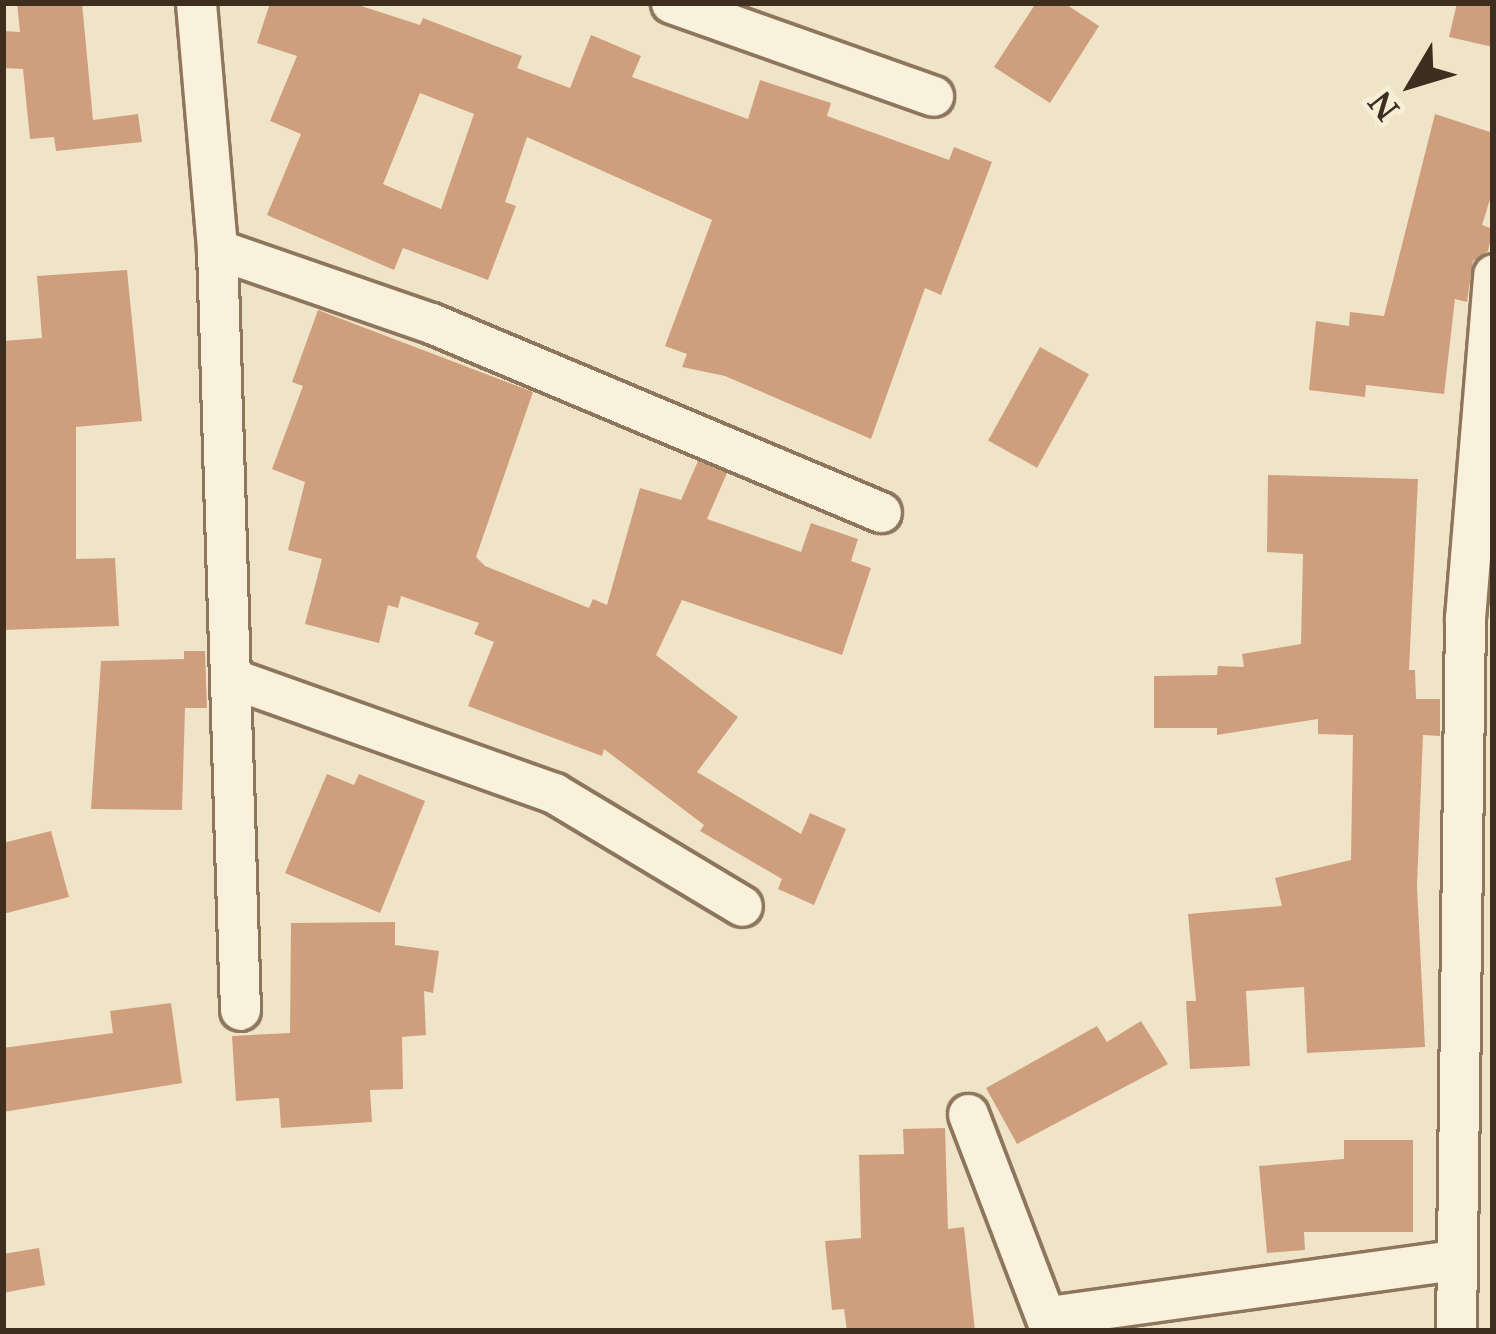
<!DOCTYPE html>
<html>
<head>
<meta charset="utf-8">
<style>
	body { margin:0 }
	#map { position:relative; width:1496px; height:1334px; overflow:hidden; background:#f0e4c8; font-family:"Noto Serif",serif }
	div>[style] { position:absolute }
	.building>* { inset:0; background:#cf9f7d; transform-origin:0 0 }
	.roads { filter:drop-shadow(3px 0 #8d765c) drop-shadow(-3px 0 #8d765c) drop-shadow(0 3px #8d765c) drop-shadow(0 -3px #8d765c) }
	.minor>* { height:39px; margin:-19.5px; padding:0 19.5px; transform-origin:19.5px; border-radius:19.5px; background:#faf1dc }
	span { translate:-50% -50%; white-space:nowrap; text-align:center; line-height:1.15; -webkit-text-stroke:10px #f7eed8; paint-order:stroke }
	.frame { position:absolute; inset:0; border:6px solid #3d2e20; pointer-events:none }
	.north { position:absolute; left:1352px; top:24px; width:120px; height:120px; -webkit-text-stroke:9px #f7eed8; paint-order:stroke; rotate:232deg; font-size:33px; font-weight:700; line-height:48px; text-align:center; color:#3d2e20 }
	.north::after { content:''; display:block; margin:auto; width:42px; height:54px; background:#3d2e20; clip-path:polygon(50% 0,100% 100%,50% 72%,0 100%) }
</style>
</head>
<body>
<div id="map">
	<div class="building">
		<i style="clip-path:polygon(17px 3px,82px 3px,93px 120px,138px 114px,142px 142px,56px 151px,54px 137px,30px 139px,23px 69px,3px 68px,3px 31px,20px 32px)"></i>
		<i style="clip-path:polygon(evenodd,270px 3px,352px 3px,420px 25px,423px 18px,522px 56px,517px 68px,570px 88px,591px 35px,641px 56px,632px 77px,748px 119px,760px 80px,831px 103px,827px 116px,949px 160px,954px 147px,992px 162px,941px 295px,925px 288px,871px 439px,725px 376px,682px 367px,687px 354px,665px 346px,712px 220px,527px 137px,505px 202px,516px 206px,488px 280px,403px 248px,394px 270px,267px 215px,301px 134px,270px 121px,297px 56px,257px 43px,270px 3px,420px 93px,474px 114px,441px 209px,383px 184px,420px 93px)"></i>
		<i style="clip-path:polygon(1036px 3px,1064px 3px,1099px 26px,1050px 103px,994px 67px)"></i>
		<i style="clip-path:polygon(1457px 3px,1493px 3px,1493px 47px,1449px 37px)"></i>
		<i style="clip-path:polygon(1435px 114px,1493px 133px,1493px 190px,1482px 225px,1493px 229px,1488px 251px,1473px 261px,1467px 302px,1455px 299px,1444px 394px,1366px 385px,1365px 397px,1309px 390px,1316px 321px,1349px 326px,1350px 312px,1384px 316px)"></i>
		<i style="clip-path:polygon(127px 270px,142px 421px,76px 427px,76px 559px,115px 558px,119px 626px,3px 630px,3px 341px,42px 338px,37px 276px)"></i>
		<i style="clip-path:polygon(318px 310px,533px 392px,476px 557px,485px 566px,589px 608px,593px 599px,607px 605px,640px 488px,681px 500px,698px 461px,727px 473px,707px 519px,801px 552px,811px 523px,858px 539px,851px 561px,871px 568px,842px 655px,682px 600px,656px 655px,738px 717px,697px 772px,801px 834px,810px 813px,846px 829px,814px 905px,778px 889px,782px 879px,700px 831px,704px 825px,604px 749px,602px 756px,468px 706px,494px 642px,474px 634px,479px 623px,401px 596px,398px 608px,388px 605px,379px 643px,305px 624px,322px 559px,288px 550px,305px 482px,272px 469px,303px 386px,292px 382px)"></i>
		<i style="left:1040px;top:347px;width:56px;height:107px;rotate:29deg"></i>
		<i style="clip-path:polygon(1268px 475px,1418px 479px,1409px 670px,1415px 670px,1416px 699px,1440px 699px,1440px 736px,1423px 735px,1417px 886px,1425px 1047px,1307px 1053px,1304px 987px,1246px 991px,1250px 1066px,1190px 1069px,1186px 1001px,1196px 1001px,1188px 914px,1282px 906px,1275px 878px,1351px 860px,1353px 735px,1318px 734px,1318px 719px,1217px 735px,1217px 728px,1154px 728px,1154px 676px,1217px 675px,1218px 666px,1244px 667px,1242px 654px,1301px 644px,1303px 554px,1267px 552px)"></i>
		<i style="clip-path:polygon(184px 651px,205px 651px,207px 708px,185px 708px,182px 810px,91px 809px,101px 661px,184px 659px)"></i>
		<i style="clip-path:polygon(327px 774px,354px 785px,359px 774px,425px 801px,380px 913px,285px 873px)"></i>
		<i style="clip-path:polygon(51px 831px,69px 897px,3px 914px,3px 843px)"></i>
		<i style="clip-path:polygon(395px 922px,395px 945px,439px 951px,433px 993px,424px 991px,426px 1035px,402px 1037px,403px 1089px,370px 1090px,372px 1122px,281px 1128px,279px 1098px,236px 1101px,232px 1036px,290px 1033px,291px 923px)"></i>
		<i style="clip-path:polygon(171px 1003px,182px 1083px,3px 1112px,3px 1048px,113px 1033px,110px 1011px)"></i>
		<i style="clip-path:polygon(1141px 1021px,1168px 1064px,1017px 1144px,986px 1088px,1097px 1026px,1107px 1042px)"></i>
		<i style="clip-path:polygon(945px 1128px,948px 1229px,964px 1227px,975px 1331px,847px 1331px,844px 1309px,832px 1310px,825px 1241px,861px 1238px,859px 1155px,904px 1154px,903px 1129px)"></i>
		<i style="clip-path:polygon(1344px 1140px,1413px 1140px,1413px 1232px,1304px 1232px,1305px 1250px,1267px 1253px,1259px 1166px,1344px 1159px)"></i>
		<i style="clip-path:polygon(39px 1248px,45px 1285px,3px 1293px,3px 1254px)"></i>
	</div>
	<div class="roads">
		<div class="minor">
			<i style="left:196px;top:3px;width:247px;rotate:85.1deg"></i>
			<i style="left:217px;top:249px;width:761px;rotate:88.27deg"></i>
			<i style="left:671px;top:3px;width:278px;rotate:19.5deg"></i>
			<i style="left:217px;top:249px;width:226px;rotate:19.1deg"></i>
			<i style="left:431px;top:323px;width:488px;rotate:22.8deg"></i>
			<i style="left:231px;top:678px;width:343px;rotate:19.6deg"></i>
			<i style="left:554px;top:793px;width:219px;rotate:31deg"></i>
			<i style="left:968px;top:1114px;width:232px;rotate:69.1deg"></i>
			<i style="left:1050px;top:1316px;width:409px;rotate:-7.9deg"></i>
			<i style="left:1456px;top:1331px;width:713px;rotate:-89.28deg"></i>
			<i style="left:1465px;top:618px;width:345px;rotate:-85.3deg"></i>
		</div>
	</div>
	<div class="frame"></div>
	<div class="north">N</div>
</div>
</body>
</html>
